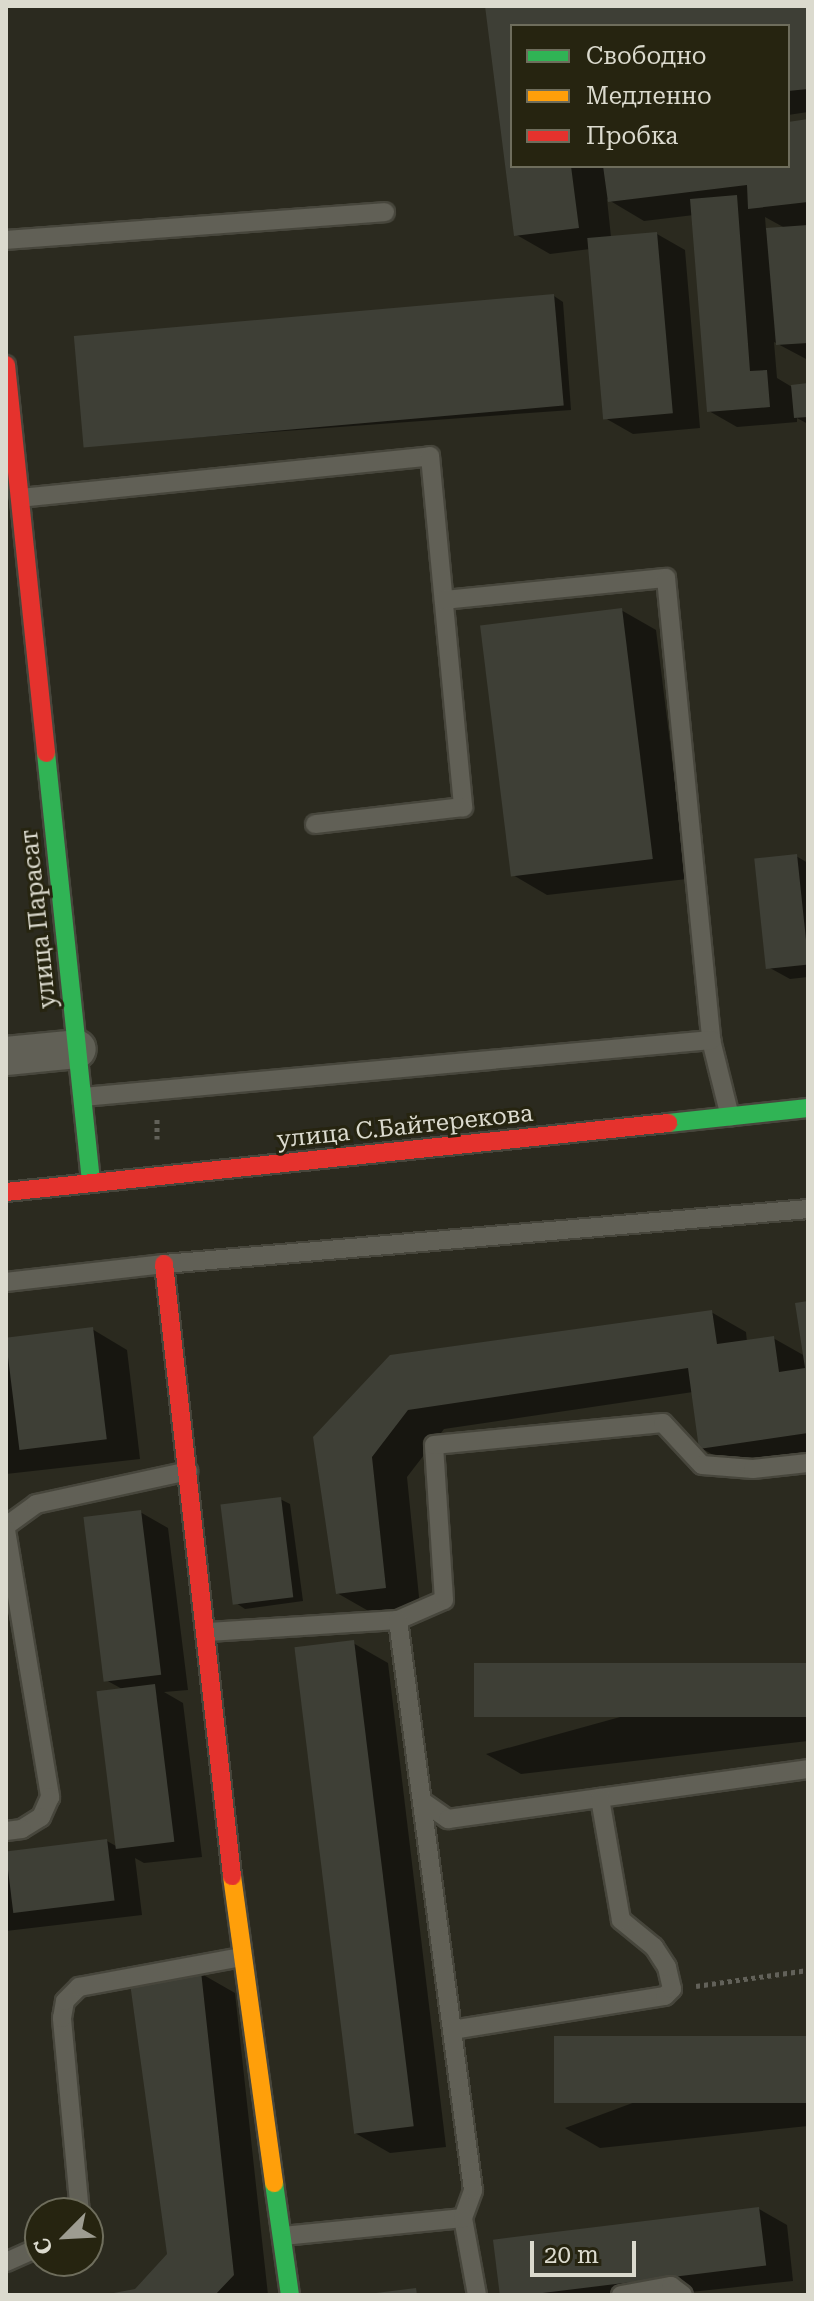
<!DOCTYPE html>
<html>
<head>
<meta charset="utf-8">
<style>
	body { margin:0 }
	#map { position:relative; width:814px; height:2301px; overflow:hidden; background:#2b2a1f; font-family:"Roboto Serif",serif }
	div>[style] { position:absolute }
	.shadow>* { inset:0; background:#0007 }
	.building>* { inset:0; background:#3e3f36; transform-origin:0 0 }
	.path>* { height:5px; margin-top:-2.5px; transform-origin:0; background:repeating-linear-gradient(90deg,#626159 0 4px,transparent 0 8px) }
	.roads { filter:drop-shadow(2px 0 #47463c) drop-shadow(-2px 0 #47463c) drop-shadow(0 2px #47463c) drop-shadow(0 -2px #47463c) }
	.lane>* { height:18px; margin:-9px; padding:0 9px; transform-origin:9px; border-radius:9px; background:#616056 }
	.street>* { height:38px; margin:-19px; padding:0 19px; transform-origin:19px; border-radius:19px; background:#616056 }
	.fast>* { height:18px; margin:-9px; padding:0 9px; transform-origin:9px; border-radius:9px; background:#30b455 }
	.slow>* { height:18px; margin:-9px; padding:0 9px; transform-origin:9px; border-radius:9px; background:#ff9f0a }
	.jam>* { height:18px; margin:-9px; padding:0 9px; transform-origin:9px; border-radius:9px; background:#e5322d }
	span { translate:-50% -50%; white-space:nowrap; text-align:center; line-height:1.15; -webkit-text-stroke:6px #262410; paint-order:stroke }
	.street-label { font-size:24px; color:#dbdace }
	.frame { position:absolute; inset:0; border:8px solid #dbdace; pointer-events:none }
	.legend { position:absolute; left:510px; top:24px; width:280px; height:144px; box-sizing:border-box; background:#262410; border:2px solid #6e6d5c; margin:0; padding:10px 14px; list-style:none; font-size:24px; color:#dbdace }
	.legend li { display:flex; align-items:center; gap:16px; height:40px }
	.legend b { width:40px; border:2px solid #6e6d5c }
	.north { position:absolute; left:24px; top:2197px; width:80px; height:80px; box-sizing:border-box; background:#262410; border:2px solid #6e6d5c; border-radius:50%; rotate:246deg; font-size:22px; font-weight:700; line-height:32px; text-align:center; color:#dbdace }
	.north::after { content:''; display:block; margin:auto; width:28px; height:36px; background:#9d9c91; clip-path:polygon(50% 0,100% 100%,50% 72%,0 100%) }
	.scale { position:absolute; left:530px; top:2241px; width:106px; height:36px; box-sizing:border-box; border:4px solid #dbdace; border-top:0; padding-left:10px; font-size:24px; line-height:28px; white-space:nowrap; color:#dbdace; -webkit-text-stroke:6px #262410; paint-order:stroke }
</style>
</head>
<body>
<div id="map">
	<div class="shadow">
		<i style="clip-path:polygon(evenodd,487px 6px,808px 6px,808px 112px,788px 115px,788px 26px,512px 26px,512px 166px,788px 166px,788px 124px,808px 121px,808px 360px,774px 342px,777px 378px,792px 387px,808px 386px,808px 424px,797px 418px,797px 422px,737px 427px,709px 411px,694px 215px,644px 221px,607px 199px,611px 237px,657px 234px,685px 250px,700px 428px,633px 434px,605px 418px,590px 249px,550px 254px,515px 234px,487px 6px,765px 217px,785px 228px,766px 230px,765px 217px)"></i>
		<i style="clip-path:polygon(554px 296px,563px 302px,571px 410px,93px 445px,83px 439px)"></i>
		<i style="clip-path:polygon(621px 610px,656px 630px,687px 879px,547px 895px,513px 875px)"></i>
		<i style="clip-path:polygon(796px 856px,808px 863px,808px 977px,790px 979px,770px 968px)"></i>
		<i style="clip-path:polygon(808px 1303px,808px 1458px,736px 1468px,701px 1448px,693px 1392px,444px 1429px,407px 1477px,420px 1607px,372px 1613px,337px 1593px,315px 1438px,711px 1312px,746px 1332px,747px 1342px,773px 1338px,805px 1356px)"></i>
		<i style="clip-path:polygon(92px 1329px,127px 1350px,140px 1459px,6px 1474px,6px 1339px)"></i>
		<i style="clip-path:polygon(280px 1499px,290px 1504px,303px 1601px,245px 1609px,236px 1603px)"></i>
		<i style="clip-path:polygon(140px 1512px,168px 1528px,188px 1690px,164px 1692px,183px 1703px,202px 1857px,144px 1863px,135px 1858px,142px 1915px,6px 1931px,6px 1852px,107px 1841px,116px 1846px,124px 1690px,104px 1679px)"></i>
		<i style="clip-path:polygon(353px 1643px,388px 1663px,446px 2147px,390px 2153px,355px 2133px)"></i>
		<i style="clip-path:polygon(808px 1665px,808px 1741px,521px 1774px,486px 1754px)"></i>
		<i style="clip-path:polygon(200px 1973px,235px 1993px,268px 2295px,104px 2295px,136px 2291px,169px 2255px)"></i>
		<i style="clip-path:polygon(808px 2038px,808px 2126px,600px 2148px,565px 2128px)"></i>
		<i style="clip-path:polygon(759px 2209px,787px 2225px,793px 2281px,663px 2295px,501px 2293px)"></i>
	</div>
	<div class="building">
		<i style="clip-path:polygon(485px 6px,808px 6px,808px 89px,788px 91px,788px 26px,512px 26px,512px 166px,571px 166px,579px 228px,514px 236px)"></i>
		<i style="clip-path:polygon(808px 119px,808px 202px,748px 209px,747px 185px,608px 202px,603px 166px,788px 166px,788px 122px)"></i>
		<i style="clip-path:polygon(737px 195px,750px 371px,767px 370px,770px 407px,707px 412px,690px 199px)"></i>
		<i style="clip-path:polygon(808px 225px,808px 343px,776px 345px,766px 228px)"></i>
		<i style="left:657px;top:232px;width:182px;height:70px;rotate:85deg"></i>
		<i style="left:554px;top:294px;width:112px;height:482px;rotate:85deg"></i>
		<i style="clip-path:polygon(808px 383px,808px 417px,794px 418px,791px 385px)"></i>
		<i style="left:622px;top:608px;width:253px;height:143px;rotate:83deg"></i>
		<i style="left:797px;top:854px;width:111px;height:43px;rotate:84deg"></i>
		<i style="clip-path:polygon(808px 1301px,808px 1433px,699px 1449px,688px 1368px,408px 1410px,372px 1457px,386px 1588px,336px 1594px,313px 1437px,390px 1355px,712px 1310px,717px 1344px,774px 1336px,779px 1372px,805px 1368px,795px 1303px)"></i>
		<i style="left:93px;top:1327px;width:113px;height:88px;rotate:83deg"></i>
		<i style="left:281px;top:1497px;width:101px;height:61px;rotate:83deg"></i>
		<i style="left:141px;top:1510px;width:166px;height:58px;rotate:83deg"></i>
		<i style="left:354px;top:1640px;width:490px;height:60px;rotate:83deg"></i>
		<i style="left:808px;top:1663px;width:54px;height:334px;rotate:90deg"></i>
		<i style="left:155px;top:1684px;width:159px;height:59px;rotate:83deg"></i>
		<i style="left:107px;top:1839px;width:62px;height:102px;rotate:83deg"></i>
		<i style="clip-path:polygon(201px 1971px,234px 2275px,215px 2295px,103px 2295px,135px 2289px,167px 2254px,130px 1983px)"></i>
		<i style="left:808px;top:2036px;width:67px;height:254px;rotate:90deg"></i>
		<i style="left:759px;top:2207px;width:59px;height:268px;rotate:83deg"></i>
		<i style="clip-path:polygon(416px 2288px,417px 2295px,376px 2295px,376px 2293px)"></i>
	</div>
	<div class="path">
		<i style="left:157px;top:1139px;width:22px;rotate:-90deg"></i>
		<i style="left:696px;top:1986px;width:113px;rotate:-8.1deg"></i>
	</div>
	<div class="roads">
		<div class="lane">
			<i style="left:6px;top:240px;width:380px;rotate:-4.2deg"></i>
			<i style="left:20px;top:498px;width:412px;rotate:-5.8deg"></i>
			<i style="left:430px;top:456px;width:353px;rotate:84.6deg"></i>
			<i style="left:463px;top:807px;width:149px;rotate:173.4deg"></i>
			<i style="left:444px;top:600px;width:223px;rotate:-5.7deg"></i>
			<i style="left:666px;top:578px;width:464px;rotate:84.4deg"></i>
			<i style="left:711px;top:1040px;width:79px;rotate:76.1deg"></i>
			<i style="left:83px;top:1097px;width:631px;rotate:-5.19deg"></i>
			<i style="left:6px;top:1282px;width:159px;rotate:-6.5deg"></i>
			<i style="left:164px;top:1264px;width:646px;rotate:-4.88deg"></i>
			<i style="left:6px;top:1526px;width:37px;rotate:-36deg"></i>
			<i style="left:36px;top:1504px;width:156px;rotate:-12.2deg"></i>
			<i style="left:6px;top:1530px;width:271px;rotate:80.6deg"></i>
			<i style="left:50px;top:1797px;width:22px;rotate:114deg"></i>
			<i style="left:41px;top:1817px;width:22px;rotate:148deg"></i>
			<i style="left:22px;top:1829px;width:16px;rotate:173deg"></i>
			<i style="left:208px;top:1632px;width:190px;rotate:-3.6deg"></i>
			<i style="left:398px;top:1620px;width:50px;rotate:-23.5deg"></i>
			<i style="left:444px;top:1600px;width:155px;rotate:-93.7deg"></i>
			<i style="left:434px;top:1445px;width:230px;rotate:-5.5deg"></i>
			<i style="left:663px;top:1423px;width:57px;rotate:47.1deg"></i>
			<i style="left:702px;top:1465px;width:51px;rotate:4.5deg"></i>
			<i style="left:753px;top:1469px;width:55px;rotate:-6.2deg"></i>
			<i style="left:422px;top:1801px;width:32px;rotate:35deg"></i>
			<i style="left:448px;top:1819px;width:363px;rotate:-7.9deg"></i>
			<i style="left:452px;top:2030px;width:216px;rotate:-9.1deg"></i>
			<i style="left:665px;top:1996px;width:10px;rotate:-45deg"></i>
			<i style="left:672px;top:1989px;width:23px;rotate:-103deg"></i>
			<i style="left:667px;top:1967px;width:24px;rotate:-123deg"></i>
			<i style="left:654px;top:1947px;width:43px;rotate:-140.7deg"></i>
			<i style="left:621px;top:1920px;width:124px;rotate:-99.8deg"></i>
			<i style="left:80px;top:2213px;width:196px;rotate:-95.3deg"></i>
			<i style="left:62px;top:2018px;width:17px;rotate:-80deg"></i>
			<i style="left:65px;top:2001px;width:20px;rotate:-45deg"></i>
			<i style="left:79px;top:1987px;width:165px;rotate:-10.5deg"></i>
			<i style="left:463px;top:2218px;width:78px;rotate:79.7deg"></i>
			<i style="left:283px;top:2236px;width:181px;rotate:-5.7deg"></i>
			<i style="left:463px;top:2218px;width:30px;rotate:-70deg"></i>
			<i style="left:473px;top:2190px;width:575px;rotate:-97.5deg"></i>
			<i style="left:6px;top:2262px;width:37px;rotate:-24deg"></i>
			<i style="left:621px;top:2295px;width:51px;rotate:-10.2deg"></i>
			<i style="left:671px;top:2286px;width:15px;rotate:37deg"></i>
		</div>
		<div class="street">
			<i style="left:6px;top:1056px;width:71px;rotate:-5.6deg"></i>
		</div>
		<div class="fast">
			<i style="left:46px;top:753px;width:431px;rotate:84deg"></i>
			<i style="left:668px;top:1123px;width:141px;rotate:-6.1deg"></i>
			<i style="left:274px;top:2183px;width:113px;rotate:81.9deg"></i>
		</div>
		<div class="slow">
			<i style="left:232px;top:1876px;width:310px;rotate:82.2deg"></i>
		</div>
		<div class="jam">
			<i style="left:6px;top:365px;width:390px;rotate:84.1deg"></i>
			<i style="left:6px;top:1192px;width:666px;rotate:-5.95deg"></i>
			<i style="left:164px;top:1264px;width:616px;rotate:83.66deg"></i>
		</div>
	</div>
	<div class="street-label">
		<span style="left:39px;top:919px;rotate:-96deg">улица Парасат</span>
		<span style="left:405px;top:1127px;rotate:-6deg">улица С.Байтерекова</span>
	</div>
	<div class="frame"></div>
	<ul class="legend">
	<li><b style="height:10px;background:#30b455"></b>Свободно</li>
	<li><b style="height:10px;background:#ff9f0a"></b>Медленно</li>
	<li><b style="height:10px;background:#e5322d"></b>Пробка</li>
	</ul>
	<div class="north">С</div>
	<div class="scale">20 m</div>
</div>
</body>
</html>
